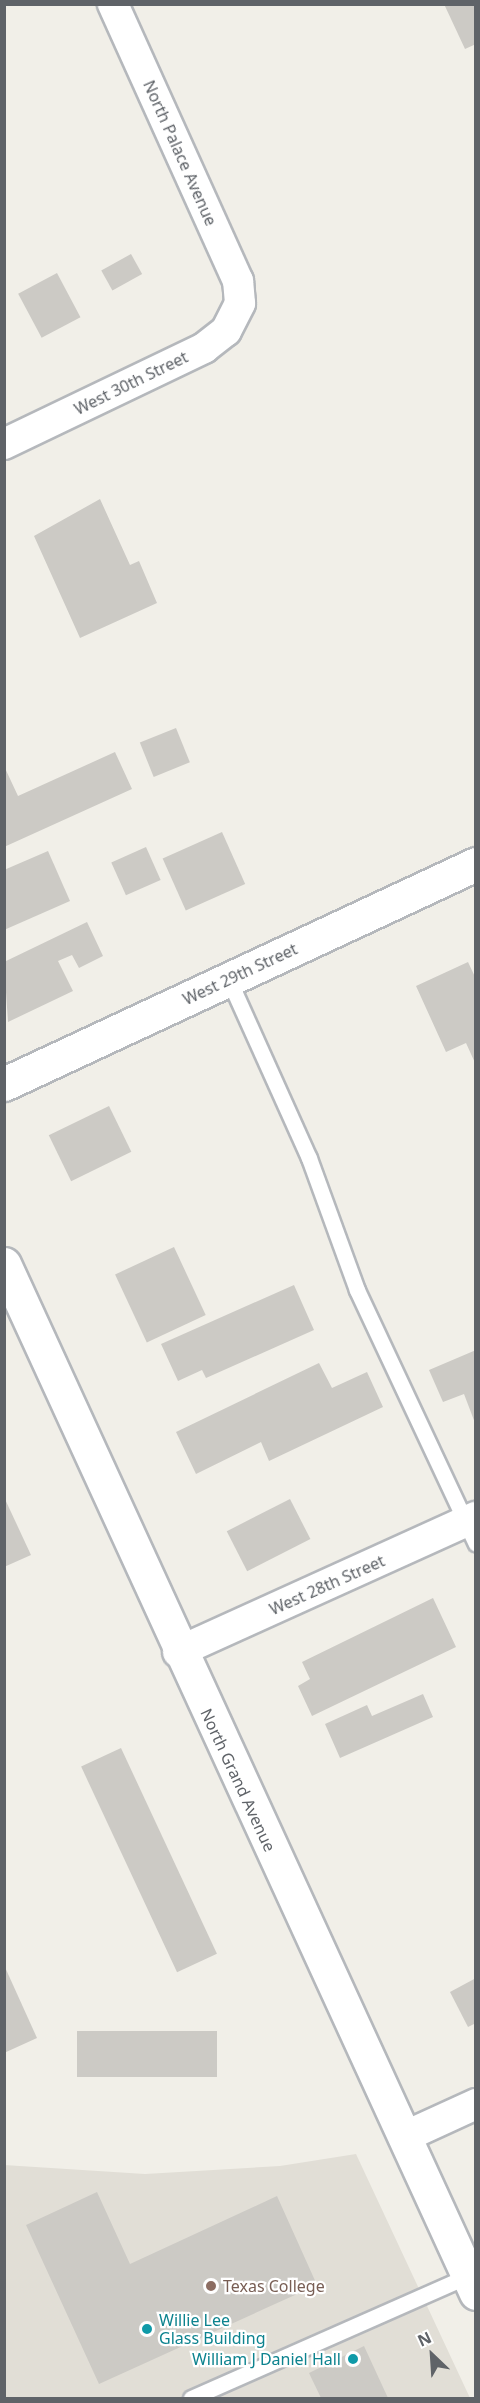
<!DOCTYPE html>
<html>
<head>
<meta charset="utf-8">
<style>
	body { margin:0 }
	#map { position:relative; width:480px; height:2403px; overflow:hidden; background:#f1efe8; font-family:"Noto Sans",sans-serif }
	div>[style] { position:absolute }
	.education>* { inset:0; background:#e1ded6 }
	.building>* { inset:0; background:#cccac5; transform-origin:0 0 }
	.roads { filter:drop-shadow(2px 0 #b5b8bc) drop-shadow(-2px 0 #b5b8bc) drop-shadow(0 2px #b5b8bc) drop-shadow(0 -2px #b5b8bc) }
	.service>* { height:15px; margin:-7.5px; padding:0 7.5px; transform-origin:7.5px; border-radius:7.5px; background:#fff }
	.minor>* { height:30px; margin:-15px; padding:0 15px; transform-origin:15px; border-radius:15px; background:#fff }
	.tertiary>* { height:33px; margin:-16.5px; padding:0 16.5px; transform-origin:16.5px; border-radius:16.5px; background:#fff }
	.dots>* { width:16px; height:16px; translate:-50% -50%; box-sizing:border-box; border:3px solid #fff; border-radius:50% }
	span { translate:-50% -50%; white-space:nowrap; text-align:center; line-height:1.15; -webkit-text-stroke:4.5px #fff; paint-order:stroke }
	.street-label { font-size:16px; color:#5f6368 }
	.education-label { font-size:16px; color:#785e54 }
	.left { translate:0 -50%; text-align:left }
	.culture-label { font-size:16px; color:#0d838f }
	.right { translate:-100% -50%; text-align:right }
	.frame { position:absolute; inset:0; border:6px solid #5f6368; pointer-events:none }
	.north { position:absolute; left:402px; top:2325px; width:60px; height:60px; -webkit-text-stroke:4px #fff; paint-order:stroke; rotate:335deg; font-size:16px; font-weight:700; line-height:24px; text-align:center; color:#5f6368 }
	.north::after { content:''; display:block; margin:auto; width:21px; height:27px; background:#5f6368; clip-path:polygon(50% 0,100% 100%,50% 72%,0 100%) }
</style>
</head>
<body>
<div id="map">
	<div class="education">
		<i style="clip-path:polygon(356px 2154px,470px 2398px,5px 2398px,4px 2165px,145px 2174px,280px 2166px)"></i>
	</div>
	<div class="building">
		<i style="clip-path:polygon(444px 4px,476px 4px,476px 44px,465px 49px)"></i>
		<i style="left:131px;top:254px;width:23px;height:34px;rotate:61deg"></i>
		<i style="left:57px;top:273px;width:50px;height:44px;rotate:62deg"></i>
		<i style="clip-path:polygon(100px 499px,130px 565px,139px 561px,157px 603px,80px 638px,34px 536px)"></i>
		<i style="left:176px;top:728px;width:37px;height:39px;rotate:68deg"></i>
		<i style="clip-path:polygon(115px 752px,132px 789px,4px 847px,4px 766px,18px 796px)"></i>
		<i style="left:222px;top:832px;width:57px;height:65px;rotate:66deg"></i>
		<i style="left:146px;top:847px;width:36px;height:38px;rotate:66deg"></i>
		<i style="clip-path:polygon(48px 851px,70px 901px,4px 930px,4px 870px)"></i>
		<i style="clip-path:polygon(87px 922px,103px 956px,79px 968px,72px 955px,58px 961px,73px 991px,8px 1022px,4px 962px)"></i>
		<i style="clip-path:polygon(468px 962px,476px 979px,476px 1065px,466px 1043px,446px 1052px,416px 986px)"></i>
		<i style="left:109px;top:1106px;width:51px;height:67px;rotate:64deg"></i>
		<i style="left:174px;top:1247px;width:75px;height:65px;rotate:65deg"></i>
		<i style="clip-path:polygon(294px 1285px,314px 1330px,206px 1378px,202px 1370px,178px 1381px,161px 1344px)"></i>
		<i style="clip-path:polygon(476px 1350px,476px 1423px,475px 1423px,464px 1394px,443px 1402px,429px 1370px)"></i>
		<i style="clip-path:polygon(319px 1363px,332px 1388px,367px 1372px,383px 1407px,269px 1461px,261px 1442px,196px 1474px,176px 1432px)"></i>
		<i style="clip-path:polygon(4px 1497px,31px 1555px,4px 1567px)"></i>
		<i style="left:290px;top:1499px;width:45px;height:71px;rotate:63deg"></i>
		<i style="clip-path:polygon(433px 1598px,456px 1647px,312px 1716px,298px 1686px,310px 1679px,302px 1662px)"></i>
		<i style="clip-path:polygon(423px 1694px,433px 1717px,340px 1758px,325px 1724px,367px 1705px,372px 1716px)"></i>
		<i style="left:121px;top:1748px;width:227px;height:44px;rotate:65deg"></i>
		<i style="clip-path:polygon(4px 1965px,37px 2038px,4px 2053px)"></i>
		<i style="clip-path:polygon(476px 1978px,476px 2023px,468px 2027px,450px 1992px)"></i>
		<i style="left:77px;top:2031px;width:140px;height:46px"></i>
		<i style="clip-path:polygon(97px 2192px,130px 2264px,277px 2196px,317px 2285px,99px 2384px,26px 2225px)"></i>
		<i style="clip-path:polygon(364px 2346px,388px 2398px,321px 2398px,309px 2373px)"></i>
	</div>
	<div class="roads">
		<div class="service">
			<i style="left:229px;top:980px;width:195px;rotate:65.8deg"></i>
			<i style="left:309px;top:1158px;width:140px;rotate:70deg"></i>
			<i style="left:357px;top:1290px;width:280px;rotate:64.9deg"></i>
			<i style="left:191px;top:2398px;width:302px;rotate:-23.8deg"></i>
		</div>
		<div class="minor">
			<i style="left:4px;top:444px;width:222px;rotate:-25.6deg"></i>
			<i style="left:204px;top:348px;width:28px;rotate:-38deg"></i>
			<i style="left:226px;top:331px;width:31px;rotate:-63deg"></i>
			<i style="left:240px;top:303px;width:22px;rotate:-95deg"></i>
			<i style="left:238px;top:281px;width:304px;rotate:-114.3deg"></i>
			<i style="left:178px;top:1652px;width:327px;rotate:-24.4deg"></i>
			<i style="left:404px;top:2137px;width:79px;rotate:-24.6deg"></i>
		</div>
		<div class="tertiary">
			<i style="left:4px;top:1084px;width:521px;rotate:-24.99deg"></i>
			<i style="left:4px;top:1264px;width:1132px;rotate:65.36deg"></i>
		</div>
	</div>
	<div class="dots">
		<i style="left:211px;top:2286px;background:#8d6e63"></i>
		<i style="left:147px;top:2329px;background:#0f9aa8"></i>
		<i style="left:353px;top:2359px;background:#0f9aa8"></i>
	</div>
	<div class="street-label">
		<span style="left:180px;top:153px;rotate:66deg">North Palace Avenue</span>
		<span style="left:131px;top:383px;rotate:-26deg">West 30th Street</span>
		<span style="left:240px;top:974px;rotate:-25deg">West 29th Street</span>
		<span style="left:327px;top:1585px;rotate:-24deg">West 28th Street</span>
		<span style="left:238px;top:1780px;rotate:65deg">North Grand Avenue</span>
	</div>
	<div class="education-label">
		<span class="left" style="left:223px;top:2286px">Texas College</span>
	</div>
	<div class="culture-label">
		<span class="left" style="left:159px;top:2329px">Willie Lee<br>Glass Building</span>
		<span class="right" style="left:341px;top:2359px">William J Daniel Hall</span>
	</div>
	<div class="frame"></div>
	<div class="north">N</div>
</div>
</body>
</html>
